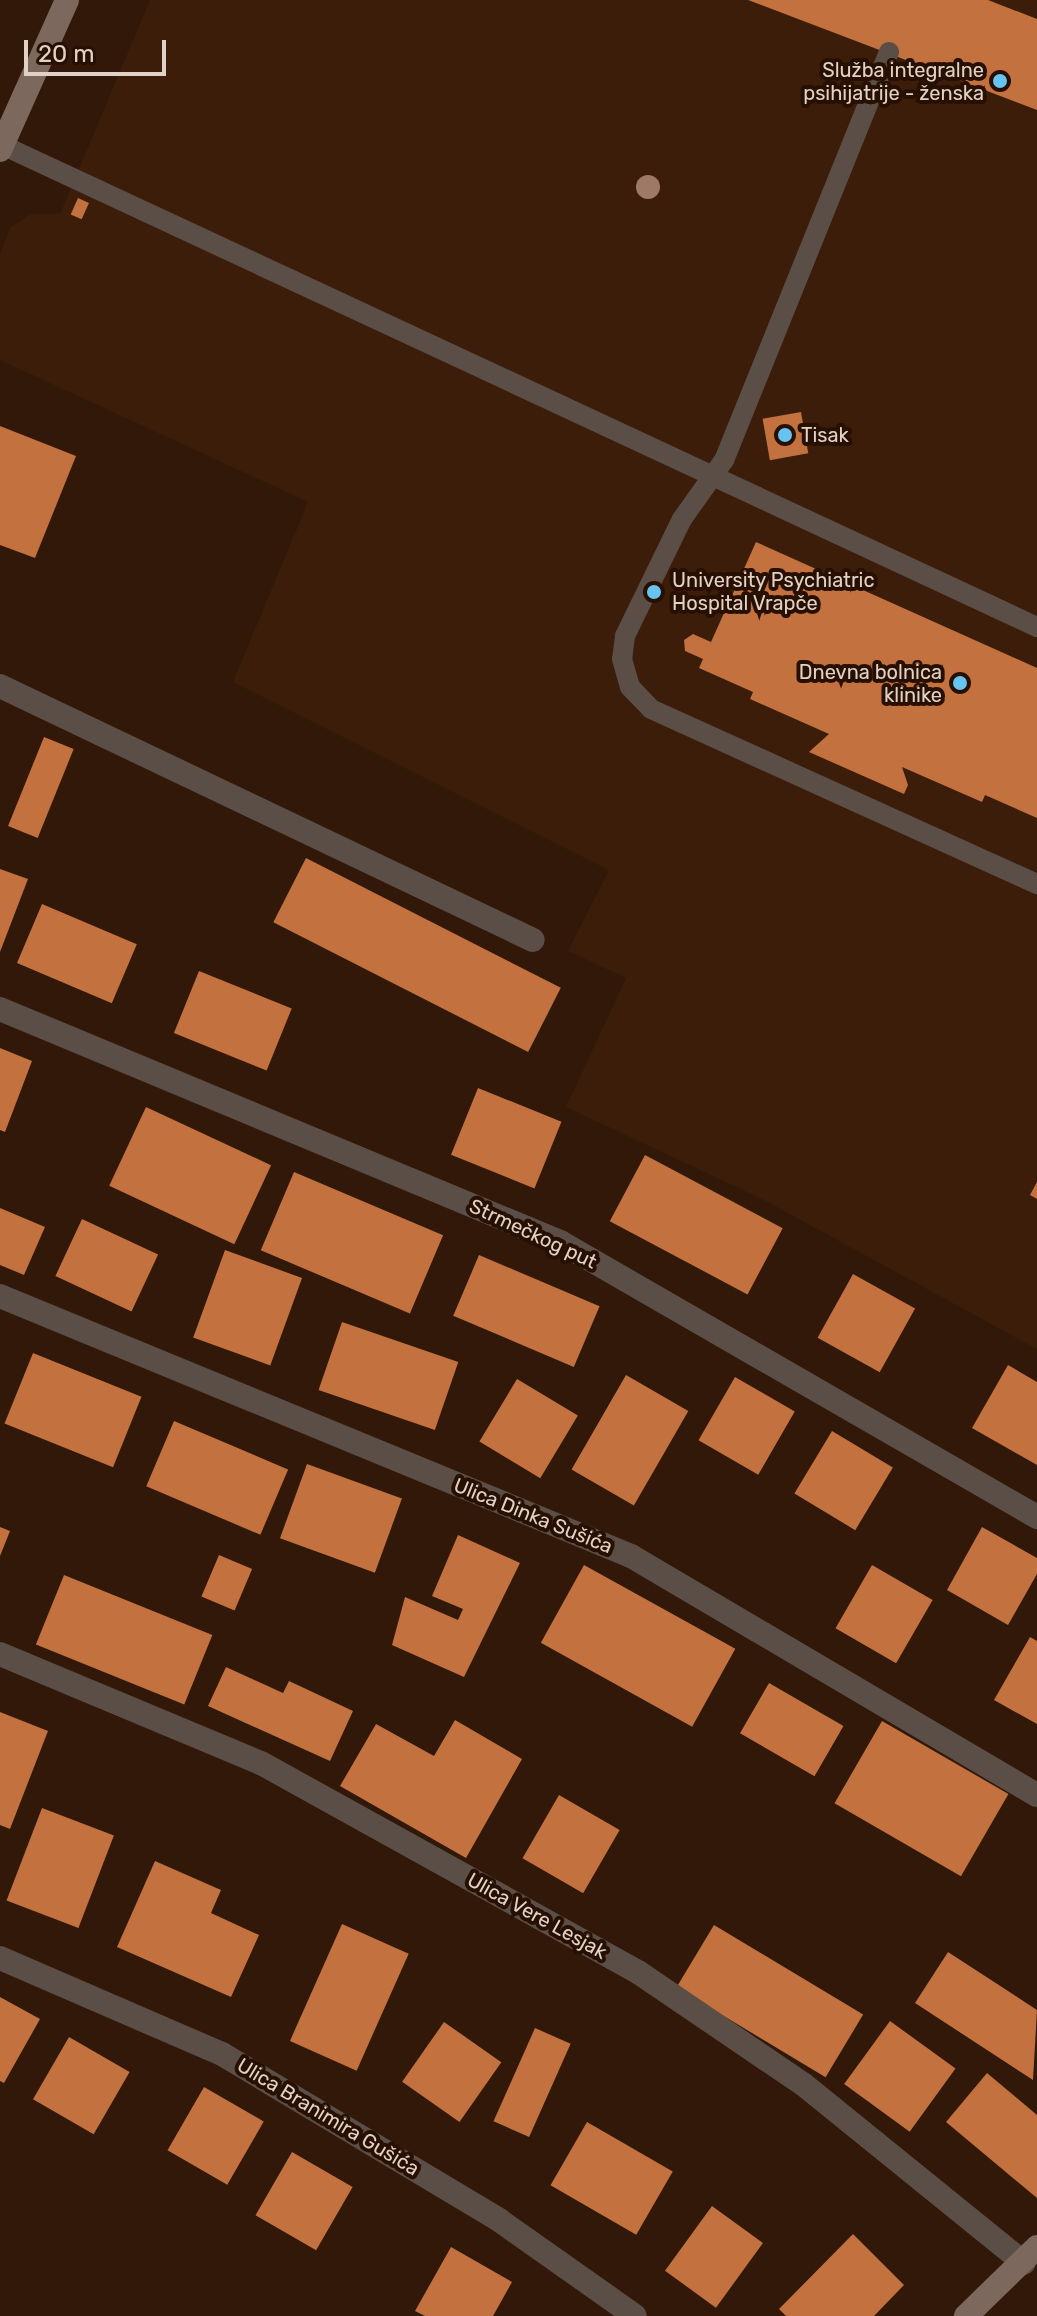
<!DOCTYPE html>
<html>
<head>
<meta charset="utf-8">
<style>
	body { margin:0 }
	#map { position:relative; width:1037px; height:2316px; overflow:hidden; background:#311809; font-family:Rubik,sans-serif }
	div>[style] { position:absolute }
	.built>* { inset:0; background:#3c1d0a }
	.building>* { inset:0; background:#c2713f; transform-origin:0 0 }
	.lane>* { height:20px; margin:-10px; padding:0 10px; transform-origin:10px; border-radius:10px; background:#5b4e47 }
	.street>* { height:24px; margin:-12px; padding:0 12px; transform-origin:12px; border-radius:12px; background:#5b4e47 }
	.secondary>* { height:24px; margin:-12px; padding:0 12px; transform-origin:12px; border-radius:12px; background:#7c685c }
	.trees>* { width:24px; height:24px; margin:-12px; border-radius:50%; background:#9e7a66 }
	.dots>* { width:22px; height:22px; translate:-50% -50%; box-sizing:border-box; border:4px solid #270f02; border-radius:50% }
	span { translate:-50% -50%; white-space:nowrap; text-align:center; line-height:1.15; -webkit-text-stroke:8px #270f02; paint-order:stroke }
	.poi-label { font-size:20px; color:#e2d1c7 }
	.right { translate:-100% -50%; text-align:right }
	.left { translate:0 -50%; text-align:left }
	.street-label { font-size:20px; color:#e2d1c7 }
	.scale { position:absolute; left:24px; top:40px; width:142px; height:36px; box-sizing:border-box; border:4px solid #e2d1c7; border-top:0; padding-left:10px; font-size:24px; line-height:28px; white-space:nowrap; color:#e2d1c7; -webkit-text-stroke:6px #270f02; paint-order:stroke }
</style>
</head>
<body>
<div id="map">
	<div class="built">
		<i style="clip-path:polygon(150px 0,1037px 0,1037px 1349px,764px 1200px,566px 1107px,626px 978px,568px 951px,609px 870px,233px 682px,308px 502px,0 360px,0 254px,11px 227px,30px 214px,60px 214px)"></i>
	</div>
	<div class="building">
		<i style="clip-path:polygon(748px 0,988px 0,1037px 19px,1037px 110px)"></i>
		<i style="left:78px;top:198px;width:12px;height:18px;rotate:24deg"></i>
		<i style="left:801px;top:412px;width:42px;height:39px;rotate:80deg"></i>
		<i style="clip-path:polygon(0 426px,76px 456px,35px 558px,0 545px)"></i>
		<i style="clip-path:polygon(756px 542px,1037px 668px,1037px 818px,985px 795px,982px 802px,902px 767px,908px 785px,904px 794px,809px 752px,829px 734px,750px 699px,753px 692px,699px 668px,703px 659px,685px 651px,684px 640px,693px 634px,711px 642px)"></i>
		<i style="left:44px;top:737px;width:32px;height:96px;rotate:22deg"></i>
		<i style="left:306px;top:858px;width:286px;height:72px;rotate:27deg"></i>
		<i style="clip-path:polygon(0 869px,28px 879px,0 952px)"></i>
		<i style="left:42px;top:904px;width:103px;height:64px;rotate:23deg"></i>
		<i style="left:199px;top:971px;width:100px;height:67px;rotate:22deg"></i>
		<i style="clip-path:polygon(0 1048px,32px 1061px,5px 1132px,0 1130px)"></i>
		<i style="left:478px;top:1088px;width:90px;height:72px;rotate:22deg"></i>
		<i style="left:146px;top:1107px;width:138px;height:87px;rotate:25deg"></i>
		<i style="left:645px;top:1155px;width:156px;height:75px;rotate:28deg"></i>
		<i style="left:294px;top:1172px;width:162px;height:85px;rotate:23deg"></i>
		<i style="clip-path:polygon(1037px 1182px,1037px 1199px,1030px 1195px)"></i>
		<i style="clip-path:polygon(0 1208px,45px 1227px,24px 1275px,0 1265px)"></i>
		<i style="left:82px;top:1219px;width:84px;height:63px;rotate:25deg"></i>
		<i style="left:225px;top:1250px;width:82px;height:93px;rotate:20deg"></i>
		<i style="left:479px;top:1255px;width:131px;height:66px;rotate:23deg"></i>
		<i style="left:853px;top:1274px;width:71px;height:73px;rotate:29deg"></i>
		<i style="left:342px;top:1322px;width:123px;height:72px;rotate:19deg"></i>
		<i style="left:33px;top:1353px;width:117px;height:76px;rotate:22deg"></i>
		<i style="clip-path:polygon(1008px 1365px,1037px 1382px,1037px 1465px,972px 1428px)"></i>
		<i style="left:626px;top:1375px;width:72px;height:109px;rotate:30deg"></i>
		<i style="left:735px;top:1377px;width:69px;height:73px;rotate:30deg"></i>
		<i style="left:517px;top:1379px;width:71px;height:73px;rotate:31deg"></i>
		<i style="left:174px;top:1421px;width:124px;height:71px;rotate:23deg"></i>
		<i style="left:832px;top:1431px;width:71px;height:73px;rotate:31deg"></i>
		<i style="left:307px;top:1464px;width:101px;height:79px;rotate:20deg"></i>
		<i style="clip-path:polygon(0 1527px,10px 1531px,0 1556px)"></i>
		<i style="clip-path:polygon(982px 1527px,1037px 1558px,1037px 1574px,1008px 1625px,947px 1590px)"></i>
		<i style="clip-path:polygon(458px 1535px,520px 1563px,464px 1677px,392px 1645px,405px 1597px,458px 1620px,463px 1609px,432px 1596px)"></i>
		<i style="left:219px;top:1555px;width:36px;height:45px;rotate:23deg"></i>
		<i style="left:584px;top:1565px;width:173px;height:89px;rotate:29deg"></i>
		<i style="left:872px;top:1565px;width:70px;height:73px;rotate:30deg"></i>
		<i style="left:64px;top:1575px;width:160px;height:75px;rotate:22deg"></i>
		<i style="clip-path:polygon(1030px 1637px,1037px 1641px,1037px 1724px,994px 1700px)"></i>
		<i style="clip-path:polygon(226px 1667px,283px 1693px,289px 1681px,353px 1711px,330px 1761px,208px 1706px)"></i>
		<i style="left:769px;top:1683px;width:86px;height:58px;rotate:30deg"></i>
		<i style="clip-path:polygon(0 1712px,48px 1731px,10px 1829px,0 1825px)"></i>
		<i style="clip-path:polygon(455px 1720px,522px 1759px,466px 1858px,340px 1786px,376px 1724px,434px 1756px)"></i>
		<i style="left:882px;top:1721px;width:146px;height:95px;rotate:30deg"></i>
		<i style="left:559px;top:1795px;width:70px;height:73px;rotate:30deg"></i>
		<i style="left:42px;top:1808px;width:77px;height:99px;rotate:21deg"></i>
		<i style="clip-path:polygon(155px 1861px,221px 1890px,211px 1913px,259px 1935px,231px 1997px,117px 1947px)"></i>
		<i style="left:342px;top:1924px;width:73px;height:128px;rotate:24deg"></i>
		<i style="left:714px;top:1925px;width:174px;height:73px;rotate:31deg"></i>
		<i style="clip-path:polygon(948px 1952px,1037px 2010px,1033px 2080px,915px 2003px)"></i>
		<i style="clip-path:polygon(0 1997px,40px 2019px,4px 2083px,0 2081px)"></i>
		<i style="left:890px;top:2021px;width:81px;height:78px;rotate:36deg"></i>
		<i style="left:444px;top:2022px;width:70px;height:73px;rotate:35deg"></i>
		<i style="left:535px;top:2028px;width:39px;height:102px;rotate:24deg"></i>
		<i style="left:69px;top:2037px;width:70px;height:72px;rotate:30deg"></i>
		<i style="clip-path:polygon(987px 2073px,1037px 2115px,1037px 2198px,946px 2122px)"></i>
		<i style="left:204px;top:2087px;width:69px;height:73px;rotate:30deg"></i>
		<i style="left:587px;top:2122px;width:99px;height:73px;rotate:30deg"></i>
		<i style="left:292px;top:2152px;width:70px;height:73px;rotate:30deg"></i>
		<i style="left:712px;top:2206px;width:63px;height:80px;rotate:36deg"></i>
		<i style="clip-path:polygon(853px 2234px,904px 2285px,874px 2316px,786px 2316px,779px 2309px)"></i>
		<i style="clip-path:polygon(451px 2247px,512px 2282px,493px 2316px,425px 2316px,415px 2311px)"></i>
	</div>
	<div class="lane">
		<i style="left:889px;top:52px;width:440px;rotate:112deg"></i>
		<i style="left:724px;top:460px;width:72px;rotate:125.4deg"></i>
		<i style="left:682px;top:519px;width:130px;rotate:116deg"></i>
		<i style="left:625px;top:636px;width:23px;rotate:97deg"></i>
		<i style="left:622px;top:659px;width:29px;rotate:74deg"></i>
		<i style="left:630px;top:687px;width:30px;rotate:46deg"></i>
		<i style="left:651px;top:709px;width:424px;rotate:24.4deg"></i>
		<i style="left:2px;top:145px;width:1142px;rotate:24.97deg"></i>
	</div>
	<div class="street">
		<i style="left:0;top:686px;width:590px;rotate:25.48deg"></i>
		<i style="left:0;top:1009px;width:607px;rotate:22.59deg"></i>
		<i style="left:560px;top:1242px;width:551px;rotate:29.96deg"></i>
		<i style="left:0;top:1296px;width:682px;rotate:22.39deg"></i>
		<i style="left:631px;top:1556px;width:471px;rotate:30.5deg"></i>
		<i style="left:0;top:1654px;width:283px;rotate:22.7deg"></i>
		<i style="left:261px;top:1763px;width:431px;rotate:29deg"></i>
		<i style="left:638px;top:1972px;width:199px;rotate:34.2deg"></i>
		<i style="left:803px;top:2084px;width:284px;rotate:39deg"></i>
		<i style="left:0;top:1958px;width:242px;rotate:23.4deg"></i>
		<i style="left:222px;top:2054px;width:323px;rotate:30.9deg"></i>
		<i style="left:499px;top:2220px;width:166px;rotate:35.2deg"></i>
	</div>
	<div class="secondary">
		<i style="left:0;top:150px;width:164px;rotate:-65.9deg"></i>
		<i style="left:966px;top:2316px;width:99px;rotate:-44.2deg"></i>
	</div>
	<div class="trees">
		<i style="left:648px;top:187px"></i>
	</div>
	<div class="dots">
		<i style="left:1000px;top:81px;background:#67c4f0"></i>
		<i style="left:785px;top:435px;background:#67c4f0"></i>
		<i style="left:654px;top:592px;background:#67c4f0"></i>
		<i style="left:960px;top:683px;background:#67c4f0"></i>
	</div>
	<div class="poi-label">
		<span class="right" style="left:984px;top:82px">Služba integralne<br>psihijatrije - ženska</span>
		<span class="left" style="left:801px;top:435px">Tisak</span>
		<span class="left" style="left:672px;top:592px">University Psychiatric<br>Hospital Vrapče</span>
		<span class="right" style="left:942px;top:684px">Dnevna bolnica<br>klinike</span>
	</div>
	<div class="street-label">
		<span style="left:533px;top:1234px;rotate:25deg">Strmečkog put</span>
		<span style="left:533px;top:1516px;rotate:22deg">Ulica Dinka Sušića</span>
		<span style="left:537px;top:1916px;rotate:29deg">Ulica Vere Lesjak</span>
		<span style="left:328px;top:2117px;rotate:31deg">Ulica Branimira Gušića</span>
	</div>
	<div class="scale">20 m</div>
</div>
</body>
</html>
